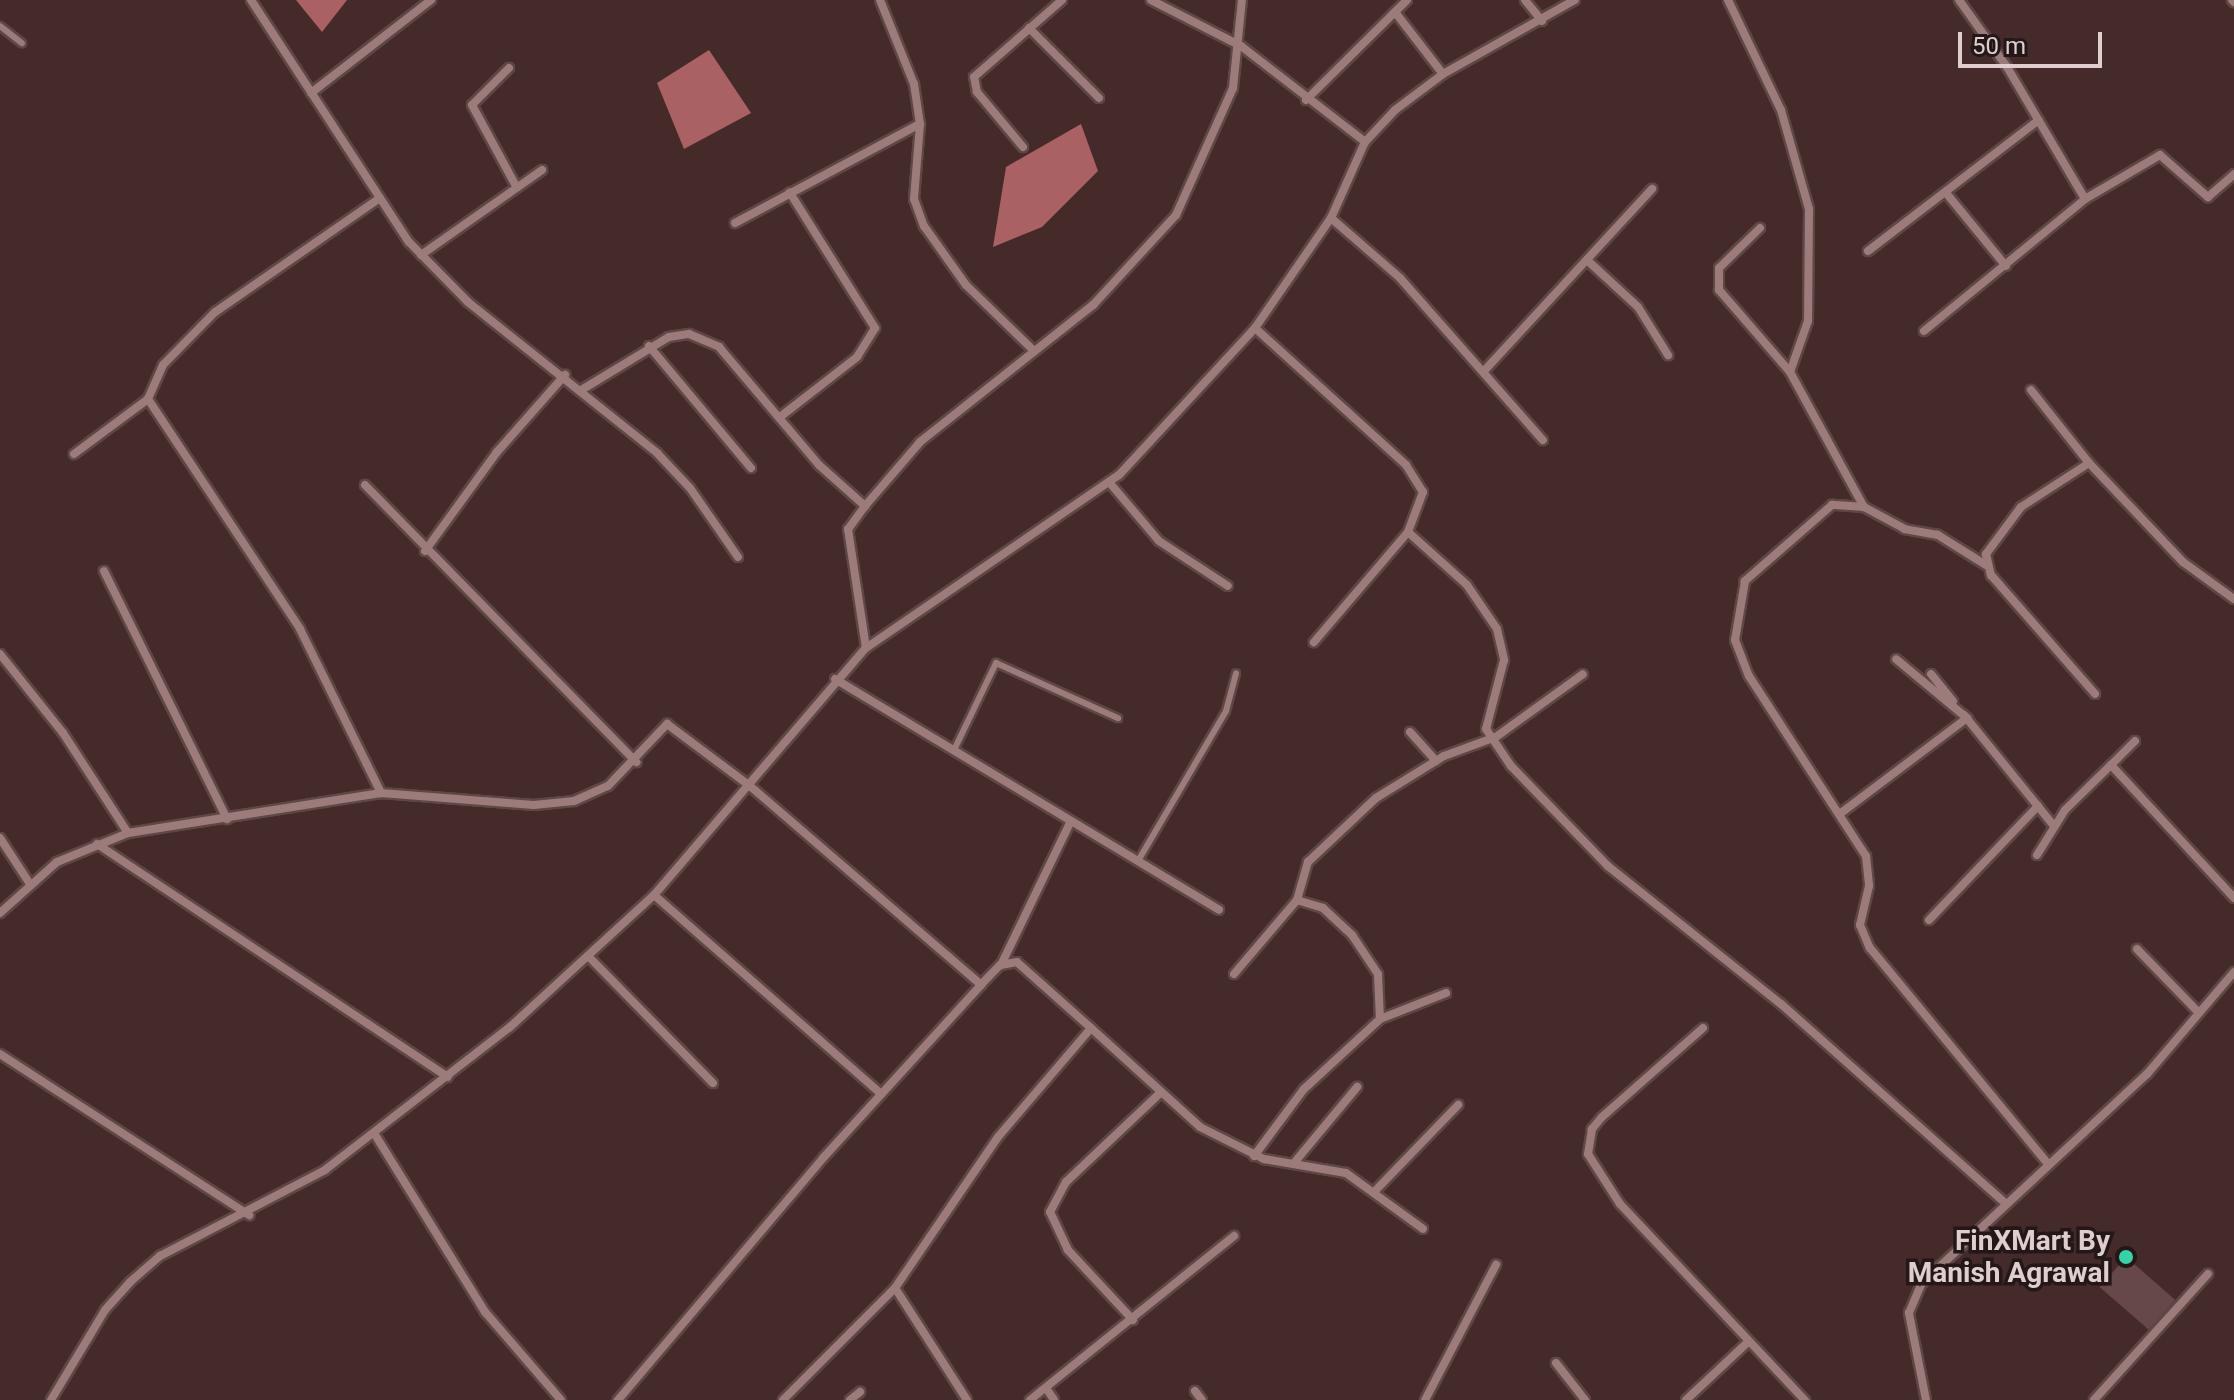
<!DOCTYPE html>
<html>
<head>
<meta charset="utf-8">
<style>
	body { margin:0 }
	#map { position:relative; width:2234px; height:1400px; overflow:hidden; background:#452a2a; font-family:Roboto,sans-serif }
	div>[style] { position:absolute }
	.water>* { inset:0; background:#aa6163 }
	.building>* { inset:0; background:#664848; transform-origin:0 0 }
	.roads { filter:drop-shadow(2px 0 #5e4747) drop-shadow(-2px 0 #5e4747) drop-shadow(0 2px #5e4747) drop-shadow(0 -2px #5e4747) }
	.service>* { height:6px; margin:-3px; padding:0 3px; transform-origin:3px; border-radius:3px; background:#9c7c7b }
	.minor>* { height:8px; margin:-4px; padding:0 4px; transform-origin:4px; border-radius:4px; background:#9c7c7b }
	.dots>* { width:22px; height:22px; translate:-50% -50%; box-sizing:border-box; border:4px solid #231717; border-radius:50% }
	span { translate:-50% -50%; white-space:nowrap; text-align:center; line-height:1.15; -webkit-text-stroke:7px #231717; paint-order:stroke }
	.poi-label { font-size:28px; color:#e0cece; font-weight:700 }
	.right { translate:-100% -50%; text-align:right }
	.scale { position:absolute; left:1958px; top:32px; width:144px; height:36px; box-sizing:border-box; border:4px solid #e0cece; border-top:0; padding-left:10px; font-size:24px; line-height:28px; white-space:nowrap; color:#e0cece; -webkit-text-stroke:6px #231717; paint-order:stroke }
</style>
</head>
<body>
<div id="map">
	<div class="water">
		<i style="clip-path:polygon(296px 0,347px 0,322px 32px)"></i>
		<i style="clip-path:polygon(709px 50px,751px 113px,684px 149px,657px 83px)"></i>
		<i style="clip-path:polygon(1081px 124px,1098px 171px,1042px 227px,993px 247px,1006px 167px)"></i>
	</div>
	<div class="building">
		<i style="left:2126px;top:1257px;width:65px;height:40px;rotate:41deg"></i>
	</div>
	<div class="roads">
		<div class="service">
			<i style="left:0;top:26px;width:28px;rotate:38deg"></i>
			<i style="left:954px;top:750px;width:97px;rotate:-64.2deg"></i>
			<i style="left:996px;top:663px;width:134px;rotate:24.3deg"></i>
			<i style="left:1138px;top:861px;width:174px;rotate:-59.6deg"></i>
			<i style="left:1226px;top:711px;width:39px;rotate:-75deg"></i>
		</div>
		<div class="minor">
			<i style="left:251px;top:0;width:289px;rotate:56.9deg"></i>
			<i style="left:409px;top:242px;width:84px;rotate:45.5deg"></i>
			<i style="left:468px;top:302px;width:242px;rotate:38.6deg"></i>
			<i style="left:657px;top:453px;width:48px;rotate:46.7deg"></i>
			<i style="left:690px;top:488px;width:84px;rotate:55.2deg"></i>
			<i style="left:880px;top:0;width:91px;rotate:68deg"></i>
			<i style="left:914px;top:84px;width:40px;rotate:81.5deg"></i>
			<i style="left:920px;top:124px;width:75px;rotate:94.6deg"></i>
			<i style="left:914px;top:199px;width:29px;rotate:70deg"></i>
			<i style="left:924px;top:226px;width:72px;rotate:54.6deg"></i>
			<i style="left:966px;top:285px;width:95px;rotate:44.1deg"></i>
			<i style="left:1151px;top:0;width:101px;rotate:27.1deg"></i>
			<i style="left:1241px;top:46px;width:157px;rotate:37.7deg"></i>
			<i style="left:1525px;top:0;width:27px;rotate:51deg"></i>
			<i style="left:1728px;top:0;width:122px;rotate:64.3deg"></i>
			<i style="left:1781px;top:110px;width:103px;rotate:74.2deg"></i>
			<i style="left:1809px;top:209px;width:112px;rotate:90.5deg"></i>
			<i style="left:1808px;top:321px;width:54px;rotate:109.4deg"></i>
			<i style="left:1790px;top:372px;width:154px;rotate:61.3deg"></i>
			<i style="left:1959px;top:0;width:82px;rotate:54.4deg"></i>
			<i style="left:2007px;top:67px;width:153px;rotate:59.4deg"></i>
			<i style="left:2232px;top:0;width:3px;rotate:45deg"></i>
			<i style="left:1395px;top:12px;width:78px;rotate:52.3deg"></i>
			<i style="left:1029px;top:28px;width:99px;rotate:45deg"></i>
			<i style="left:509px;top:68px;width:52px;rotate:135deg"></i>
			<i style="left:472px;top:105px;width:94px;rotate:61.5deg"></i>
			<i style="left:311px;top:93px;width:152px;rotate:-37.8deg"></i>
			<i style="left:1306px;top:100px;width:142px;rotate:-44.7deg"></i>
			<i style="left:1023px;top:147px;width:72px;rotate:-129.9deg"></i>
			<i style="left:977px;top:92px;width:15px;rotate:-101deg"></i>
			<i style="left:974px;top:77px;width:117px;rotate:-41.2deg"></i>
			<i style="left:1947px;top:194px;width:93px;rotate:50.7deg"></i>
			<i style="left:377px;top:200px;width:197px;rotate:145.3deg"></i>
			<i style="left:215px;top:312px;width:74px;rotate:134.5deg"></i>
			<i style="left:163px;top:365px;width:37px;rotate:114deg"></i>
			<i style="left:148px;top:399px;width:276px;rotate:56.5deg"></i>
			<i style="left:300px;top:629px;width:183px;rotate:63.7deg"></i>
			<i style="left:1331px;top:218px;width:91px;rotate:41deg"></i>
			<i style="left:1400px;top:278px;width:216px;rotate:48.6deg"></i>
			<i style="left:735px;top:223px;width:210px;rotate:-28.2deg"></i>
			<i style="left:1760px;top:228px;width:57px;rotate:135.7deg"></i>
			<i style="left:1719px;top:268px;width:22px;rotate:90deg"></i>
			<i style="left:1719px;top:290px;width:108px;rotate:49.1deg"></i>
			<i style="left:1868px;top:251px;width:215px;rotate:-37.5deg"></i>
			<i style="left:421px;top:255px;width:148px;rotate:-35.1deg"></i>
			<i style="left:1587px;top:260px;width:69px;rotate:42.7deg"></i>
			<i style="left:1638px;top:307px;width:57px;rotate:58deg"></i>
			<i style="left:1255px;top:328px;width:204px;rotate:42.2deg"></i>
			<i style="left:1406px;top:465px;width:32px;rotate:58deg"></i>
			<i style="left:1423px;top:492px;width:43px;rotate:110.6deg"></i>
			<i style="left:1408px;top:532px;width:145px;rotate:130.5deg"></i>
			<i style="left:1924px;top:331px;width:208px;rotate:-39.3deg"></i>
			<i style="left:2085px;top:199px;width:87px;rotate:-30.4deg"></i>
			<i style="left:2160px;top:155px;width:64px;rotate:41.2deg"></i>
			<i style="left:2208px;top:197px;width:35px;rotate:-41deg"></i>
			<i style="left:649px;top:346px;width:159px;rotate:50.1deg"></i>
			<i style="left:1484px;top:371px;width:248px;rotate:-47.3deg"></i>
			<i style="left:583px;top:389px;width:100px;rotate:-31.2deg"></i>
			<i style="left:669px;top:337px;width:20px;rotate:-9deg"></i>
			<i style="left:689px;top:334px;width:33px;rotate:23deg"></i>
			<i style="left:719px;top:347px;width:155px;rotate:49.7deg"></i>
			<i style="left:819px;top:465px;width:62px;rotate:41.7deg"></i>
			<i style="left:865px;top:506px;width:29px;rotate:126deg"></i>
			<i style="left:848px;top:529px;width:120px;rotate:81.4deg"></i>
			<i style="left:2031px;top:390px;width:93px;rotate:51.5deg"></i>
			<i style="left:2089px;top:463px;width:137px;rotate:46.5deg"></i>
			<i style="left:2183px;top:562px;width:63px;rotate:36deg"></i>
			<i style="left:780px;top:417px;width:98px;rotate:-37.9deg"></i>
			<i style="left:857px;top:357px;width:34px;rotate:-58deg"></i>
			<i style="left:875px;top:328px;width:160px;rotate:-122.2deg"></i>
			<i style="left:74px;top:454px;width:92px;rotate:-36.6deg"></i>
			<i style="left:2089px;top:463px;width:81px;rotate:147.1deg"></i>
			<i style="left:2021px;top:507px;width:59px;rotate:126.7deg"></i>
			<i style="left:1986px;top:554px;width:22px;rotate:77deg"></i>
			<i style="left:1991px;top:575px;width:158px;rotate:48.8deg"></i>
			<i style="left:1109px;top:482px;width:77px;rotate:49.7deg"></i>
			<i style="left:1159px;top:541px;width:82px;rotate:33.1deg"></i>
			<i style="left:365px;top:485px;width:388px;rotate:45.6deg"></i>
			<i style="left:865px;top:506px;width:84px;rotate:-49.3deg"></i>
			<i style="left:920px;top:442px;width:221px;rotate:-38.4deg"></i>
			<i style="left:1093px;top:305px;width:122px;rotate:-47.3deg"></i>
			<i style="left:1176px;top:215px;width:139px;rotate:-65.8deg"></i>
			<i style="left:1233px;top:88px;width:88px;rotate:-84.2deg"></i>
			<i style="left:1408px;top:532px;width:79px;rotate:41.9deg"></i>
			<i style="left:1467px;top:585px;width:53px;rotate:55.7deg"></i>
			<i style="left:1497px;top:629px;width:32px;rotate:77deg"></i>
			<i style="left:1504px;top:660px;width:71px;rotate:104.6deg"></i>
			<i style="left:1486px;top:729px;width:45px;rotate:56deg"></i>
			<i style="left:1511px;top:766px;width:139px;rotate:45.9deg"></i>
			<i style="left:1608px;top:866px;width:221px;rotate:38.6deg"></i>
			<i style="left:1781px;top:1004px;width:298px;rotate:41.6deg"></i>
			<i style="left:425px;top:551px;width:122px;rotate:-54deg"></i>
			<i style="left:497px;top:452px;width:103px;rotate:-48.6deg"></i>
			<i style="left:1986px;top:565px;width:57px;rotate:-148deg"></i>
			<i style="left:1938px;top:535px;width:34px;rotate:-170deg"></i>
			<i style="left:1905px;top:529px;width:47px;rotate:-151.8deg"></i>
			<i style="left:1864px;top:507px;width:32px;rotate:-176deg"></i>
			<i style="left:1832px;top:505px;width:116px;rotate:138.9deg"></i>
			<i style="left:1745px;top:581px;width:60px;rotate:99.6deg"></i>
			<i style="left:1735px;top:640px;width:39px;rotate:69deg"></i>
			<i style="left:1749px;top:676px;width:215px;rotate:57deg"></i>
			<i style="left:1866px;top:856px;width:30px;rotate:84deg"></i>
			<i style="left:1869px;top:886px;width:40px;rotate:103deg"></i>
			<i style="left:1860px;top:925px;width:25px;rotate:67deg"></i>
			<i style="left:1870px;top:948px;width:280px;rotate:50.5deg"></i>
			<i style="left:104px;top:571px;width:277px;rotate:63.6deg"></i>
			<i style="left:0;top:654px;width:101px;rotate:51.4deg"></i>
			<i style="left:63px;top:733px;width:119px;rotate:57deg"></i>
			<i style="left:1931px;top:674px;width:35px;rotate:51deg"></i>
			<i style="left:835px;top:679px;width:448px;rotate:31deg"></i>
			<i style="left:1964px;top:715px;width:141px;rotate:51deg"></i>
			<i style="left:1410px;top:732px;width:39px;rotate:48deg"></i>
			<i style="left:2135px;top:741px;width:34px;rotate:135deg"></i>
			<i style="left:2111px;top:765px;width:181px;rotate:47.2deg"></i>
			<i style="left:1841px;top:813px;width:158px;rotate:-37deg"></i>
			<i style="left:1967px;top:718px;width:92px;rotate:-140.3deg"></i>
			<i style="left:0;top:838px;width:55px;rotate:56.9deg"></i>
			<i style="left:97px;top:844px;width:421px;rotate:33.6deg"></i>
			<i style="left:2037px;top:855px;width:53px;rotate:-58.1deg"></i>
			<i style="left:2065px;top:810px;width:64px;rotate:-44.4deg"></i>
			<i style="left:654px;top:895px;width:302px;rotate:41.2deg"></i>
			<i style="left:1297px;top:900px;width:27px;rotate:17deg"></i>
			<i style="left:1323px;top:908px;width:40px;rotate:43deg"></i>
			<i style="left:1352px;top:935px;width:47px;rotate:56.3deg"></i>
			<i style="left:1378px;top:974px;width:45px;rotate:87.5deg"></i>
			<i style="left:0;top:913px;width:76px;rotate:-41.8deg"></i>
			<i style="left:57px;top:862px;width:77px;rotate:-22.2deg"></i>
			<i style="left:128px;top:833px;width:256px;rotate:-9deg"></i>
			<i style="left:381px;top:793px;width:153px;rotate:4.5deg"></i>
			<i style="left:534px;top:805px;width:40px;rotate:-5.7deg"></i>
			<i style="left:574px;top:801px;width:37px;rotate:-24deg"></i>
			<i style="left:608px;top:786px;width:86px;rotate:-46.4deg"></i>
			<i style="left:667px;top:724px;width:104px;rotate:36.8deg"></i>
			<i style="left:750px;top:786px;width:305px;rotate:40.7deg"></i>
			<i style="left:981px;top:985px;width:233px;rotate:132.4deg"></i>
			<i style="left:824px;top:1157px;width:319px;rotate:130.3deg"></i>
			<i style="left:1929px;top:920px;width:158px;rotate:-46.3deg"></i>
			<i style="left:2137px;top:949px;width:89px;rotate:45.9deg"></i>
			<i style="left:591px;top:959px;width:174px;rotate:45.5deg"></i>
			<i style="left:1001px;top:965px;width:160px;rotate:-64.1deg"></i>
			<i style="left:1234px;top:974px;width:97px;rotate:-49.6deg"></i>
			<i style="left:1297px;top:900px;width:40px;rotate:-74deg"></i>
			<i style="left:1308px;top:862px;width:93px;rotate:-43.3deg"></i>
			<i style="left:1376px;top:798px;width:80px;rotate:-31.7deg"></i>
			<i style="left:1444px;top:756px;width:55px;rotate:-20.1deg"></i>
			<i style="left:1496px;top:737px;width:107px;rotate:-35.9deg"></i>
			<i style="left:1091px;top:1028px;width:147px;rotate:42.2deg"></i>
			<i style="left:1200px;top:1127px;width:72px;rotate:26.6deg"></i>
			<i style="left:1264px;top:1159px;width:83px;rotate:9.7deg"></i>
			<i style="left:1346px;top:1173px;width:95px;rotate:36deg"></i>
			<i style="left:1703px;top:1028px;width:135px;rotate:138.6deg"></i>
			<i style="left:1602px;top:1117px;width:16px;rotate:130deg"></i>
			<i style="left:1592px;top:1129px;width:25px;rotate:99deg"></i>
			<i style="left:1588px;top:1154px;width:59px;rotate:57.4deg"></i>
			<i style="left:1620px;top:1204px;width:270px;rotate:46.7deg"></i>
			<i style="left:0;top:1054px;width:297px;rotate:32.9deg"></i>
			<i style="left:374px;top:1133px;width:211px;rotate:58.2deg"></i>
			<i style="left:485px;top:1312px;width:116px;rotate:49.2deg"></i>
			<i style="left:1254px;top:1156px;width:84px;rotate:-53.3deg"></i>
			<i style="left:1304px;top:1089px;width:103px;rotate:-42.6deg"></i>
			<i style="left:1380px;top:1019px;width:71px;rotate:-21.5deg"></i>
			<i style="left:1294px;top:1163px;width:99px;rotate:-50.3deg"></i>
			<i style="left:1375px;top:1191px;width:120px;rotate:-46deg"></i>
			<i style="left:1133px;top:1320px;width:96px;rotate:-132.9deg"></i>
			<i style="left:1068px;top:1250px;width:42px;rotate:-115.3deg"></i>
			<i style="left:1050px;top:1212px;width:34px;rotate:-62deg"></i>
			<i style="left:1066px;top:1182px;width:127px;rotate:-43.4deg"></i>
			<i style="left:1556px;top:1363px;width:47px;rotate:51.9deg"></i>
			<i style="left:1046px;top:1388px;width:14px;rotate:56deg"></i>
			<i style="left:1195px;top:1391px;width:11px;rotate:52deg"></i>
			<i style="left:51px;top:1400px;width:105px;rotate:-59deg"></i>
			<i style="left:105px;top:1310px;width:38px;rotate:-48deg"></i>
			<i style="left:130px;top:1282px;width:40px;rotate:-41deg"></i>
			<i style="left:160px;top:1256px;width:186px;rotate:-27.5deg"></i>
			<i style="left:325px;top:1170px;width:234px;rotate:-37.7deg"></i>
			<i style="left:510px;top:1027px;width:195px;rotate:-42.5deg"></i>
			<i style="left:654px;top:895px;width:326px;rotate:-49.4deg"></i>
			<i style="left:866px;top:648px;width:306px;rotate:-34.4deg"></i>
			<i style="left:1119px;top:475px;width:200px;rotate:-47.2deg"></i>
			<i style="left:1255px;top:328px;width:134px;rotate:-55.4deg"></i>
			<i style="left:1331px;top:218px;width:83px;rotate:-65.9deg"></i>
			<i style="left:1365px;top:142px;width:44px;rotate:-46.8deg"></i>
			<i style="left:1395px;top:110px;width:60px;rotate:-36.9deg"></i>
			<i style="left:1443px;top:74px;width:151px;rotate:-29.3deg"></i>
			<i style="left:783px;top:1400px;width:158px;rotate:-45deg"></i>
			<i style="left:850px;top:1400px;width:13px;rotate:-39deg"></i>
			<i style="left:967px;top:1400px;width:133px;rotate:-122.7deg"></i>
			<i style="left:895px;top:1288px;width:183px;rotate:-55.7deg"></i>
			<i style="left:998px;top:1137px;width:143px;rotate:-49.5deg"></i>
			<i style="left:1091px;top:1028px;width:99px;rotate:-138.3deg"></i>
			<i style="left:1017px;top:962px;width:17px;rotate:170deg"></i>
			<i style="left:1000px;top:965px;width:28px;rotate:134deg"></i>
			<i style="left:1030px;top:1400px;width:262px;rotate:-38.8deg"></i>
			<i style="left:1425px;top:1400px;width:153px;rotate:-62.3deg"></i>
			<i style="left:1686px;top:1400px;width:86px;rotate:-43.1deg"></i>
			<i style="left:1926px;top:1400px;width:89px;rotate:-101.1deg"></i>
			<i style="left:1909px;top:1313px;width:33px;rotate:-67deg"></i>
			<i style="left:1922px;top:1283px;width:307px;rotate:-42.9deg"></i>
			<i style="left:2147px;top:1074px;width:134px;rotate:-49.5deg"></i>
			<i style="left:2094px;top:1400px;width:170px;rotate:-47.9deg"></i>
		</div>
	</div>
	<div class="dots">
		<i style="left:2126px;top:1257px;background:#35d4a7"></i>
	</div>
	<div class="poi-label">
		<span class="right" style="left:2110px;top:1257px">FinXMart By<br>Manish Agrawal</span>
	</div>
	<div class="scale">50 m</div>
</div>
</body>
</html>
